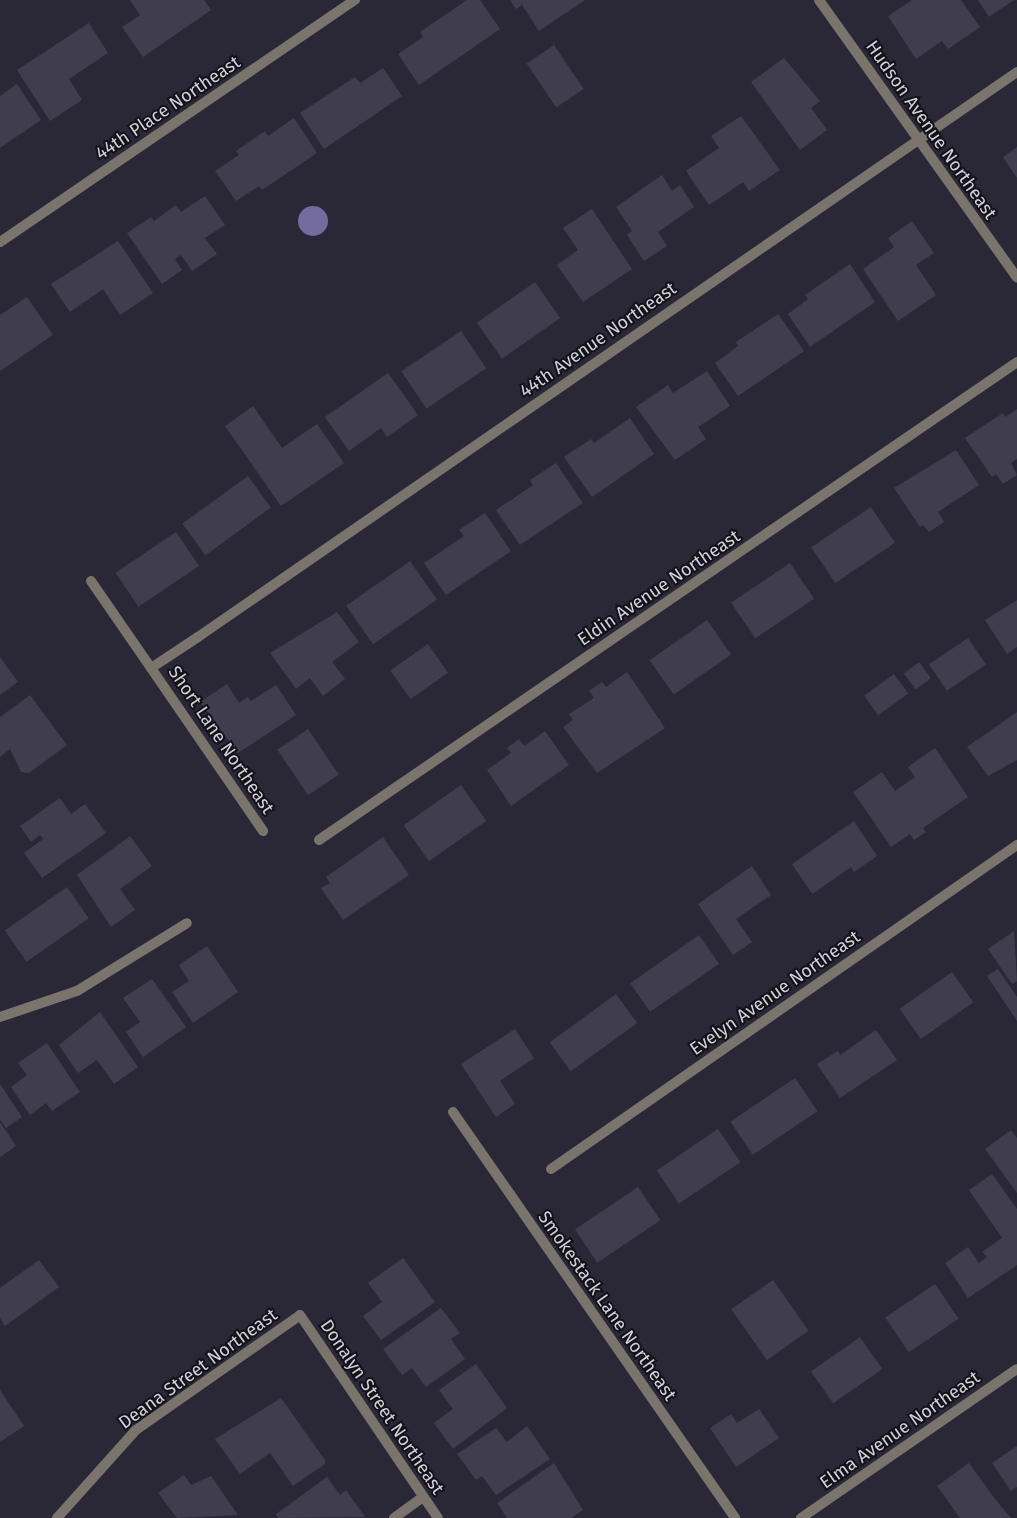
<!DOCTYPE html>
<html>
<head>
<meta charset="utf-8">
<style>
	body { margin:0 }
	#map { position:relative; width:1017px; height:1518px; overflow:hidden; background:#2a2837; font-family:"Fira Sans",sans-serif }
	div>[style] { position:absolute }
	.water>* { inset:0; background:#746b9e }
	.round { border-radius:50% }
	.building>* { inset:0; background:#403e4e; transform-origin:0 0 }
	.lane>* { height:10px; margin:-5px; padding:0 5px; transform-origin:5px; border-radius:5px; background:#7a746d }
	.street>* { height:10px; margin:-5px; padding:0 5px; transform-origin:5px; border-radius:5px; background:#7a746d }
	span { translate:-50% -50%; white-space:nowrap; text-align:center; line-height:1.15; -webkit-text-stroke:4px #131219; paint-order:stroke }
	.street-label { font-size:18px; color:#d2d1db }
</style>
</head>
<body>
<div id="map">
	<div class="water">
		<i class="round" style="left:298px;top:206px;width:30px;height:30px"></i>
	</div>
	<div class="building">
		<i style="clip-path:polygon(130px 0,204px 0,211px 10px,143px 57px,122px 27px,140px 15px)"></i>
		<i style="clip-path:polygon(467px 0,480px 0,500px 29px,419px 85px,398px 54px,423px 37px,420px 32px)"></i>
		<i style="clip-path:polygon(510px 0,585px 0,539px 31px,522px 5px,516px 9px)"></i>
		<i style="clip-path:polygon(912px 0,961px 0,980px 27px,948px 49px,942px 41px,916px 59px,888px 16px)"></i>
		<i style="clip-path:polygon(978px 0,1014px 0,989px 17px)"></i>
		<i style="clip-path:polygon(89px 23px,108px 53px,69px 79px,82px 100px,50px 121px,17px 70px)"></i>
		<i style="left:554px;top:45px;width:53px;height:33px;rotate:56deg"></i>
		<i style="clip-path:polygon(784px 58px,820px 101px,811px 108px,827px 130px,800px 150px,751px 82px)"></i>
		<i style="clip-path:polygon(383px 68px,402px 96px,324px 149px,300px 113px,355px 77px,360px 83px)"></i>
		<i style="clip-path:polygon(17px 84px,41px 120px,0 148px,0 96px)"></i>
		<i style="clip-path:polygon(741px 116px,780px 170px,749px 191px,743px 182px,709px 205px,686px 171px,719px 148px,711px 136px)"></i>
		<i style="clip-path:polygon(294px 118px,317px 153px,262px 190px,259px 186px,236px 201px,215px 171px,239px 155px,236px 151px,265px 131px,268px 136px)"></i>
		<i style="clip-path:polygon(1017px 147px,1017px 178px,1003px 157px)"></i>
		<i style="clip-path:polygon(662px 175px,672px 191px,680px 185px,694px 207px,658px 232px,667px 246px,644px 261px,627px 235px,632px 231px,616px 207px)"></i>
		<i style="clip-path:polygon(205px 196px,225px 225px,205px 238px,217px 254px,192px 271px,181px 255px,175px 259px,182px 270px,162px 284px,127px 233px,151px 217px,154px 221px,176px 205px,181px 212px)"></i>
		<i style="clip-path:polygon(592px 209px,632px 269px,583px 302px,557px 265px,578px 250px,563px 228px)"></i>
		<i style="clip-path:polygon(912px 221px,934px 253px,916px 265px,936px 295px,898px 321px,863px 269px,894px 247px,888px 238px)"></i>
		<i style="clip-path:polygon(118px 241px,153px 293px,120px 315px,103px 289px,70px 312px,51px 284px)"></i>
		<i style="clip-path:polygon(850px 264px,875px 302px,810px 347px,788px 314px,808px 299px,805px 295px)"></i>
		<i style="left:535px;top:282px;width:44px;height:71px;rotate:55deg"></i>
		<i style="clip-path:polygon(27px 297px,53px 335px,0 371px,0 315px)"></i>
		<i style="clip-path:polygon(778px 314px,804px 351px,738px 396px,715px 363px,738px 346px,736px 342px)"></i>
		<i style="left:461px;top:331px;width:45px;height:72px;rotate:56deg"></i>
		<i style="clip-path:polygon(707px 371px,730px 406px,698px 427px,706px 439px,675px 460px,636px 407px,668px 385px,673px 393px)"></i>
		<i style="clip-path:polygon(388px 373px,418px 415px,387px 437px,381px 428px,349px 451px,325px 417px)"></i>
		<i style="clip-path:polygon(253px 406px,282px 448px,317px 424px,344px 463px,281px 506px,225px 426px)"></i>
		<i style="clip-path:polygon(1017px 409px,1017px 459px,1011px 463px,1017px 475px,1003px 484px,996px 474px,992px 477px,965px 438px,1003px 413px,1005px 417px)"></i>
		<i style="clip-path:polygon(630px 418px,654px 454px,592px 497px,564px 457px,591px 439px,594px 443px)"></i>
		<i style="clip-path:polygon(956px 450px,979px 485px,938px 512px,944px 522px,929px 532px,923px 525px,920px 527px,894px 488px)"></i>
		<i style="clip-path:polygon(556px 463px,583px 503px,520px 545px,496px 510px,533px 485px,530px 480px)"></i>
		<i style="left:248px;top:476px;width:39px;height:81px;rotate:54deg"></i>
		<i style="left:871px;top:507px;width:43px;height:72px;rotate:56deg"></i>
		<i style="clip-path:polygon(485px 513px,511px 551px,446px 595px,424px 563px,464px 536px,459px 530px)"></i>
		<i style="left:176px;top:532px;width:41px;height:73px;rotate:56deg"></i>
		<i style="left:410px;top:561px;width:47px;height:78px;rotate:55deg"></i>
		<i style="left:790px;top:563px;width:43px;height:71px;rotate:56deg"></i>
		<i style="clip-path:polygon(1017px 600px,1017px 647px,1007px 654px,985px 620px)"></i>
		<i style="clip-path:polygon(337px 612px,359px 642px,332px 662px,345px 679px,323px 696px,310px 678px,296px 689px,270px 653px)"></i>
		<i style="left:707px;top:620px;width:42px;height:70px;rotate:55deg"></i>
		<i style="left:968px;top:638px;width:32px;height:47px;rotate:56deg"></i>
		<i style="left:428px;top:644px;width:35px;height:46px;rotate:55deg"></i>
		<i style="clip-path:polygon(0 657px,18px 682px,0 695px)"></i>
		<i style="left:919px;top:662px;width:20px;height:19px;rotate:53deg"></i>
		<i style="clip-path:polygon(627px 672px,665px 728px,597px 773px,563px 727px,573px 720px,569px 714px,594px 698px,589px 691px,602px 682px,606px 687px)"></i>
		<i style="left:894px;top:674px;width:24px;height:37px;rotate:54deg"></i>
		<i style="clip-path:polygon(227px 684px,239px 703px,248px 697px,251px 701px,276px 685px,296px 715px,238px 753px,200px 702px)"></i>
		<i style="clip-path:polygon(30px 695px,67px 745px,29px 773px,21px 772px,10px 749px,0 757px,0 717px)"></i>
		<i style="clip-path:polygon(1017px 712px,1017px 760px,988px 776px,967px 747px)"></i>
		<i style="left:308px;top:729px;width:55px;height:37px;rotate:56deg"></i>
		<i style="clip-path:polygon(545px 731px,569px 765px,511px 806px,487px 770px,511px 753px,507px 748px,519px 739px,524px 746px)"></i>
		<i style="clip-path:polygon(935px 748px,968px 797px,923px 828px,926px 832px,914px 840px,910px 834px,891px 847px,853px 792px,882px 772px,895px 791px,915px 777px,908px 767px)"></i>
		<i style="left:461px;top:785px;width:44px;height:70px;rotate:55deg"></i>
		<i style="clip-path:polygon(60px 798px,71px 814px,85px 804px,106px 833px,42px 878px,24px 853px,43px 839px,40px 835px,31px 842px,20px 826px)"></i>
		<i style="clip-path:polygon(854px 821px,877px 856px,854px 872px,851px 867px,812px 894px,792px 864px)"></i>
		<i style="clip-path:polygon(130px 836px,152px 866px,120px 889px,135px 910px,111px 927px,77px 875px)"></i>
		<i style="clip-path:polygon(383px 837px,409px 875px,343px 920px,321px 888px,330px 883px,326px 877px)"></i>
		<i style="clip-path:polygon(752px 866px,771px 895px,736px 919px,752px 942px,733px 955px,698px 904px)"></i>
		<i style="left:67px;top:887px;width:38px;height:76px;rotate:55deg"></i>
		<i style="clip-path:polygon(1014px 931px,1017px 981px,1012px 984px,988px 949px)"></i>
		<i style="left:699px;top:935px;width:35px;height:84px;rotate:55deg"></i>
		<i style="clip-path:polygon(207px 946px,238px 992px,193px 1023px,172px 992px,189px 981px,179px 965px)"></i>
		<i style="clip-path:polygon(998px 969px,1017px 997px,1017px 1021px,987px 976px)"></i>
		<i style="left:952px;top:972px;width:37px;height:64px;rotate:55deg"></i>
		<i style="clip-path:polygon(152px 979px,186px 1027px,143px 1057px,126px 1032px,140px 1022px,123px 998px)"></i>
		<i style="left:616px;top:994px;width:36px;height:82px;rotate:54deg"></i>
		<i style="clip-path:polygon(100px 1012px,138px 1067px,114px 1084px,97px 1060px,78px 1073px,59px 1045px)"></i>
		<i style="clip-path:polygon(515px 1029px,534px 1058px,500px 1081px,515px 1104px,496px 1117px,461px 1064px)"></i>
		<i style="clip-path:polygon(876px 1030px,897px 1060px,840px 1098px,817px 1064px,838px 1051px,840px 1055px)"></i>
		<i style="clip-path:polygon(47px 1043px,80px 1092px,52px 1111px,46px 1103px,30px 1115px,11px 1087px,27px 1075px,18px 1063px)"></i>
		<i style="left:795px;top:1078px;width:40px;height:78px;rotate:56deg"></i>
		<i style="clip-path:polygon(0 1084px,22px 1117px,6px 1128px,0 1120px)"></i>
		<i style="clip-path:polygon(0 1122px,16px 1146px,0 1157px)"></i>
		<i style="left:718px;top:1129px;width:40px;height:74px;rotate:56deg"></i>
		<i style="clip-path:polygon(1011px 1130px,1017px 1138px,1017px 1193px,985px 1149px)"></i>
		<i style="clip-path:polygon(992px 1174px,1017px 1209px,1017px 1265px,968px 1298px,945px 1263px,968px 1247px,979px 1263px,987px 1257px,982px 1252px,1002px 1238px,969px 1190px)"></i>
		<i style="left:638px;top:1187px;width:40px;height:76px;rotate:56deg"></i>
		<i style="clip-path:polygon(403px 1258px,435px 1302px,381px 1340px,363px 1316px,382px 1302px,368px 1283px)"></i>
		<i style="clip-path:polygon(39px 1260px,59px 1287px,5px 1326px,0 1318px,0 1288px)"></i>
		<i style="left:773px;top:1280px;width:62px;height:51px;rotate:55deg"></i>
		<i style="left:935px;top:1284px;width:42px;height:60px;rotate:56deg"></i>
		<i style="clip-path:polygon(441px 1308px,460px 1333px,451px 1339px,465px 1359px,426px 1387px,412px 1368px,402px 1375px,383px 1349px)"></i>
		<i style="left:860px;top:1337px;width:39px;height:60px;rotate:55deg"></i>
		<i style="clip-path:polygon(476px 1364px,507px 1408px,453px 1449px,434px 1423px,453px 1409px,439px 1390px)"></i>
		<i style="clip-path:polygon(0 1390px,24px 1426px,0 1442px)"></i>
		<i style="clip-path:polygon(281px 1398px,325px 1460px,325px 1464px,293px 1486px,270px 1453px,240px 1474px,215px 1439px)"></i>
		<i style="clip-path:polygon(759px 1409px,779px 1438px,736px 1467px,710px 1428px,731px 1414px,737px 1423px)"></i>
		<i style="clip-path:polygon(527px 1426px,550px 1459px,496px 1495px,482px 1476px,476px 1480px,457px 1454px,496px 1428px,507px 1442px)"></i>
		<i style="clip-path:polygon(1017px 1446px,1017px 1487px,1011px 1491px,992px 1463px)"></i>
		<i style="clip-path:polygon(554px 1463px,583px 1510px,571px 1518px,507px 1518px,497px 1503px)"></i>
		<i style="clip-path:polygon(969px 1463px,995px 1499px,1011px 1518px,960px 1518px,937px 1486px)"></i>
		<i style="clip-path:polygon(184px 1475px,191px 1485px,211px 1476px,238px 1515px,177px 1518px,158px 1493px)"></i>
		<i style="clip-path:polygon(327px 1477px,340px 1495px,346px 1490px,365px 1517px,278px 1518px,276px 1514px)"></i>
	</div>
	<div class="lane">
		<i style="left:91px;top:581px;width:106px;rotate:55.4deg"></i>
		<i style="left:198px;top:637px;width:56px;rotate:146.6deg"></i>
		<i style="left:151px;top:668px;width:198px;rotate:55.5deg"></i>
		<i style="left:0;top:1017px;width:81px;rotate:-18.7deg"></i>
		<i style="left:77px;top:991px;width:129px;rotate:-31.7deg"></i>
	</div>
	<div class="street">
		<i style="left:819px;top:0;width:341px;rotate:54.5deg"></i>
		<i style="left:0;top:242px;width:430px;rotate:-34.3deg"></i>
		<i style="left:198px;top:637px;width:995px;rotate:-34.6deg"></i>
		<i style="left:319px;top:840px;width:846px;rotate:-34.4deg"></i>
		<i style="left:453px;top:1112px;width:494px;rotate:55.2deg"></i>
		<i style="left:551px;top:1169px;width:568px;rotate:-34.81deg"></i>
		<i style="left:57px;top:1518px;width:118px;rotate:-48.1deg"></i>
		<i style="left:136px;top:1430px;width:200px;rotate:-35deg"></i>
		<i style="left:300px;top:1315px;width:245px;rotate:55.8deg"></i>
		<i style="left:394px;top:1518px;width:36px;rotate:-36deg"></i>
		<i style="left:801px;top:1518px;width:262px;rotate:-34.6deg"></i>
	</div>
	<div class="street-label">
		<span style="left:168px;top:108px;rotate:-34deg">44th Place Northeast</span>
		<span style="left:931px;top:130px;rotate:55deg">Hudson Avenue Northeast</span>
		<span style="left:598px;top:340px;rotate:-35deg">44th Avenue Northeast</span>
		<span style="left:659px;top:588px;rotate:-34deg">Eldin Avenue Northeast</span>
		<span style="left:221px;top:740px;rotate:56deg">Short Lane Northeast</span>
		<span style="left:775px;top:993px;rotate:-35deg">Evelyn Avenue Northeast</span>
		<span style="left:607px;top:1306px;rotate:55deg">Smokestack Lane Northeast</span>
		<span style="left:198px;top:1369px;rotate:-36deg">Deana Street Northeast</span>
		<span style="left:382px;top:1407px;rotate:56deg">Donalyn Street Northeast</span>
		<span style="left:900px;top:1430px;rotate:-35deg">Elma Avenue Northeast</span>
	</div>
</div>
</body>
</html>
